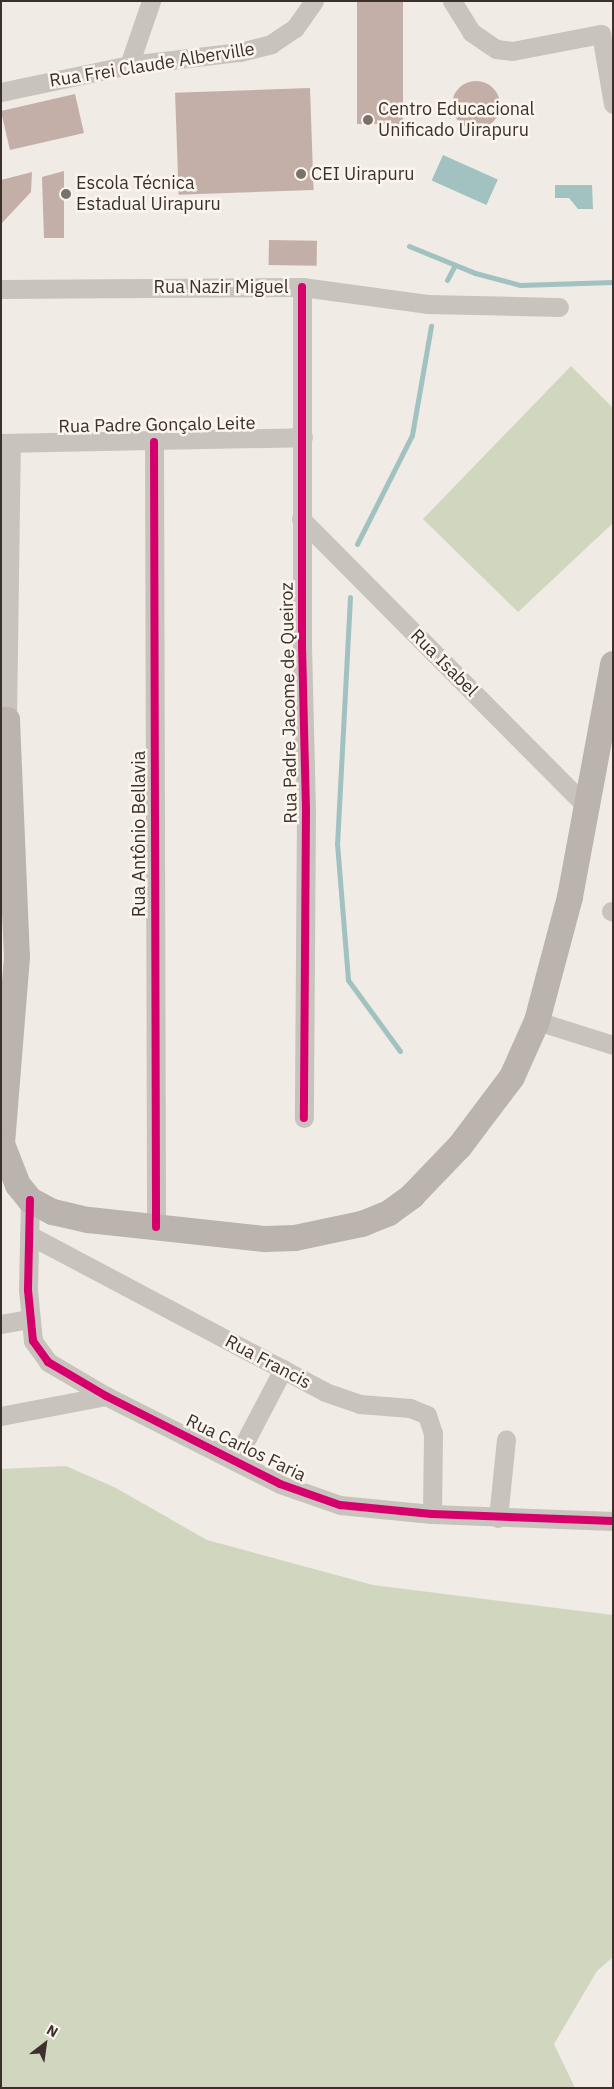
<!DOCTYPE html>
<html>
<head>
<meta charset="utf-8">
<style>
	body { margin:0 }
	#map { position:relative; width:614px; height:2089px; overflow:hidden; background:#f0ebe5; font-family:"IBM Plex Sans",sans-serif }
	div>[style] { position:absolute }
	.green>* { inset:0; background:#d1d6bf }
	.water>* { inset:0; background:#a1c2c1; transform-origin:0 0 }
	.stream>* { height:5px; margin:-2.5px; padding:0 2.5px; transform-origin:2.5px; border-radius:2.5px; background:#a1c2c1 }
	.building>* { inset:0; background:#c3afa7; transform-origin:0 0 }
	.round { border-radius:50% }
	.minor>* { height:19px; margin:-9.5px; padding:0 9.5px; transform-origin:9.5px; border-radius:9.5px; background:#c9c3be }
	.secondary>* { height:26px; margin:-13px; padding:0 13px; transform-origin:13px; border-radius:13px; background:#bab3ae }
	.cycleway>* { height:8px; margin:-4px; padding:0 4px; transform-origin:4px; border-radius:4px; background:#d6006c }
	.dots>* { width:14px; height:14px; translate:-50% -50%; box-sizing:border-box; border:2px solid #fbf5ee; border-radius:50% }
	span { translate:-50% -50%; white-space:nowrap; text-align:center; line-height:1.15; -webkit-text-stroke:5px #fbf5ee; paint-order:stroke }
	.street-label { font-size:18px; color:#3b302b }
	.poi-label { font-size:18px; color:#3b302b }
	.left { translate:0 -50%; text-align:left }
	.frame { position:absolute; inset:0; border:2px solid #3b302b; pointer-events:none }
	.north { position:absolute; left:20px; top:2019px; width:50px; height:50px; -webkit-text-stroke:4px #fbf5ee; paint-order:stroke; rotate:30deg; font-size:14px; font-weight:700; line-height:20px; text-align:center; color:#3b302b }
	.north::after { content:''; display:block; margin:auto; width:18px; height:22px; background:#3b302b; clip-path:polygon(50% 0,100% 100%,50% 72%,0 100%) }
</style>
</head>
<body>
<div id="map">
	<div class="green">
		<i style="clip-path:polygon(571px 366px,613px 408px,613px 523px,518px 612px,423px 519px)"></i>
		<i style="clip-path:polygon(66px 1466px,116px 1488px,207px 1540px,373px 1585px,613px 1615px,613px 1957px,597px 1971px,554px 2044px,575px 2088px,1px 2088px,1px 1469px)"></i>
	</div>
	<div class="water">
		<i style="left:443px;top:155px;width:60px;height:28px;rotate:24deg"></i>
		<i style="clip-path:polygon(555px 185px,592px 185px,593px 209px,578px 209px,569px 198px,555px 198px)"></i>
	</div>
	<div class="stream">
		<i style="left:409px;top:246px;width:71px;rotate:22.2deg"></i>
		<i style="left:475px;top:273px;width:47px;rotate:14.9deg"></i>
		<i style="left:520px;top:285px;width:93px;rotate:-1.8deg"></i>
		<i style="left:447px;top:280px;width:17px;rotate:-62deg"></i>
		<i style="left:357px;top:544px;width:122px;rotate:-63.2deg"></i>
		<i style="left:412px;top:435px;width:111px;rotate:-80.1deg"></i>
		<i style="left:350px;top:597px;width:246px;rotate:93deg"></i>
		<i style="left:337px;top:843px;width:137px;rotate:85.4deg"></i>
		<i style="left:348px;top:980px;width:88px;rotate:53.8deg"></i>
	</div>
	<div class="building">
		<i style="left:357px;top:1px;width:46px;height:123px"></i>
		<i class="round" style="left:452px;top:81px;width:48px;height:48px"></i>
		<i style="left:310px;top:88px;width:102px;height:135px;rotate:88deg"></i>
		<i style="left:75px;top:94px;width:40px;height:76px;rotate:77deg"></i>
		<i style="clip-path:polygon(64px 171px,64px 238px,44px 238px,42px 177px)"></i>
		<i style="clip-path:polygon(32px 172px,31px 192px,1px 224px,1px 180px)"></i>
		<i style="left:269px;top:240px;width:48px;height:25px;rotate:1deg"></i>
	</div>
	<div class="minor">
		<i style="left:452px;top:1px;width:36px;rotate:58deg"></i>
		<i style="left:471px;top:32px;width:30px;rotate:34deg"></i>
		<i style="left:496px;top:49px;width:16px;rotate:7deg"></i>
		<i style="left:512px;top:51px;width:91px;rotate:-10.8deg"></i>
		<i style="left:601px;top:34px;width:71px;rotate:80.3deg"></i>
		<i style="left:129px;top:65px;width:68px;rotate:-71deg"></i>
		<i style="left:1px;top:92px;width:131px;rotate:-11.9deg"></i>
		<i style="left:129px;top:65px;width:112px;rotate:-6.7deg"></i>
		<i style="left:240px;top:52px;width:32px;rotate:-14deg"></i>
		<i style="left:271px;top:44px;width:29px;rotate:-34deg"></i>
		<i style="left:295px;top:28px;width:33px;rotate:-55deg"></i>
		<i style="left:302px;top:287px;width:359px;rotate:90deg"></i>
		<i style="left:302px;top:646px;width:164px;rotate:88.6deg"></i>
		<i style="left:306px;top:810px;width:308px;rotate:90.4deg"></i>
		<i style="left:1px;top:289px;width:301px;rotate:-0.4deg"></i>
		<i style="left:302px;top:287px;width:126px;rotate:7.7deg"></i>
		<i style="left:427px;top:304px;width:132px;rotate:1.3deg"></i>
		<i style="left:154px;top:442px;width:785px;rotate:89.85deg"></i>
		<i style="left:1px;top:443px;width:302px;rotate:-1.1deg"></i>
		<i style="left:301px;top:519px;width:404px;rotate:45.2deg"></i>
		<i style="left:7px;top:720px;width:277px;rotate:-89.2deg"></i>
		<i style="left:611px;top:911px;width:2px;rotate:27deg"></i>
		<i style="left:537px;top:1021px;width:80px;rotate:17.5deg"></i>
		<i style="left:30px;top:1200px;width:90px;rotate:91.3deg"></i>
		<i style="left:28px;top:1290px;width:51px;rotate:84.4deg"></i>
		<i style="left:33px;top:1341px;width:26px;rotate:54deg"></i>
		<i style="left:48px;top:1362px;width:67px;rotate:30.4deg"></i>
		<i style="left:106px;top:1396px;width:195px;rotate:26.8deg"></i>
		<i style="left:280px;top:1484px;width:64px;rotate:19.3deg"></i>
		<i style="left:340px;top:1505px;width:92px;rotate:5.6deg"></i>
		<i style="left:432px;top:1514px;width:181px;rotate:2.2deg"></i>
		<i style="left:29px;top:1235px;width:335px;rotate:27.9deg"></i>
		<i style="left:325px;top:1392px;width:37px;rotate:19deg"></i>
		<i style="left:360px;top:1404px;width:50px;rotate:4.6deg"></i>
		<i style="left:410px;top:1408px;width:18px;rotate:22deg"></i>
		<i style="left:427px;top:1415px;width:19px;rotate:72deg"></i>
		<i style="left:433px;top:1433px;width:81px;rotate:90.7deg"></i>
		<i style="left:1px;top:1324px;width:28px;rotate:-10deg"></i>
		<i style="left:1px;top:1416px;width:107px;rotate:-10.8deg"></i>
		<i style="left:235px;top:1461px;width:104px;rotate:-62.4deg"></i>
		<i style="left:498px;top:1518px;width:79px;rotate:-84.2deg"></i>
	</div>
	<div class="secondary">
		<i style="left:1px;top:720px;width:6px"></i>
		<i style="left:7px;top:720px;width:237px;rotate:87.6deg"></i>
		<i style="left:17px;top:957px;width:188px;rotate:94.6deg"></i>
		<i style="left:2px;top:1144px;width:44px;rotate:68.7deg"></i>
		<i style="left:18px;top:1185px;width:19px;rotate:51deg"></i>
		<i style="left:30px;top:1200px;width:26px;rotate:28deg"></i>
		<i style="left:53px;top:1212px;width:37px;rotate:13deg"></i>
		<i style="left:89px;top:1220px;width:177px;rotate:6.2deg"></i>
		<i style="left:265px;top:1239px;width:30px;rotate:-2deg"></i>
		<i style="left:295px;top:1238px;width:68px;rotate:-11.8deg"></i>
		<i style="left:362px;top:1224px;width:29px;rotate:-22deg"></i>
		<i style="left:389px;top:1213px;width:29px;rotate:-36deg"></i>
		<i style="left:412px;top:1196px;width:69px;rotate:-46.2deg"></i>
		<i style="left:460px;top:1146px;width:86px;rotate:-53deg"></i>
		<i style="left:512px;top:1077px;width:61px;rotate:-65.9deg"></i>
		<i style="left:537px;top:1021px;width:128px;rotate:-75.1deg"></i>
		<i style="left:570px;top:897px;width:237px;rotate:-79.5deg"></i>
	</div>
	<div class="cycleway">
		<i style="left:302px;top:287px;width:359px;rotate:90deg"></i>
		<i style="left:302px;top:646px;width:164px;rotate:88.6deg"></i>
		<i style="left:306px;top:810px;width:308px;rotate:90.4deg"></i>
		<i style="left:154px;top:442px;width:785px;rotate:89.85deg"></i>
		<i style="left:30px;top:1200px;width:90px;rotate:91.3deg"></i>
		<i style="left:28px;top:1290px;width:51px;rotate:84.4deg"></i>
		<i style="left:33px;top:1341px;width:26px;rotate:54deg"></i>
		<i style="left:48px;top:1362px;width:67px;rotate:30.4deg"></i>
		<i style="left:106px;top:1396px;width:195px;rotate:26.8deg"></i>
		<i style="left:280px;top:1484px;width:64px;rotate:19.3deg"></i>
		<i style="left:340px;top:1505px;width:92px;rotate:5.6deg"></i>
		<i style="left:432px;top:1514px;width:181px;rotate:2.2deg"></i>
	</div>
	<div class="dots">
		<i style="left:368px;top:120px;background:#7a716c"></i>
		<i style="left:301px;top:174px;background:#7a716c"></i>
		<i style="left:66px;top:194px;background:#7a716c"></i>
	</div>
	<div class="street-label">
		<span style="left:152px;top:65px;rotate:-9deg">Rua Frei Claude Alberville</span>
		<span style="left:221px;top:287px">Rua Nazir Miguel</span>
		<span style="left:157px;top:425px;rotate:-1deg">Rua Padre Gonçalo Leite</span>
		<span style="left:444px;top:663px;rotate:45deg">Rua Isabel</span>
		<span style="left:289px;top:703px;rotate:-91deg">Rua Padre Jacome de Queiroz</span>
		<span style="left:139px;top:834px;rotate:-90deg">Rua Antônio Bellavia</span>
		<span style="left:268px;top:1362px;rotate:28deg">Rua Francis</span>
		<span style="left:246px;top:1448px;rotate:26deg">Rua Carlos Faria</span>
	</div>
	<div class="poi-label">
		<span class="left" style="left:378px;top:120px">Centro Educacional<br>Unificado Uirapuru</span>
		<span class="left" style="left:311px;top:174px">CEI Uirapuru</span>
		<span class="left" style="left:76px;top:194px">Escola Técnica<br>Estadual Uirapuru</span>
	</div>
	<div class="frame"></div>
	<div class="north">N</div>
</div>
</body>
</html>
